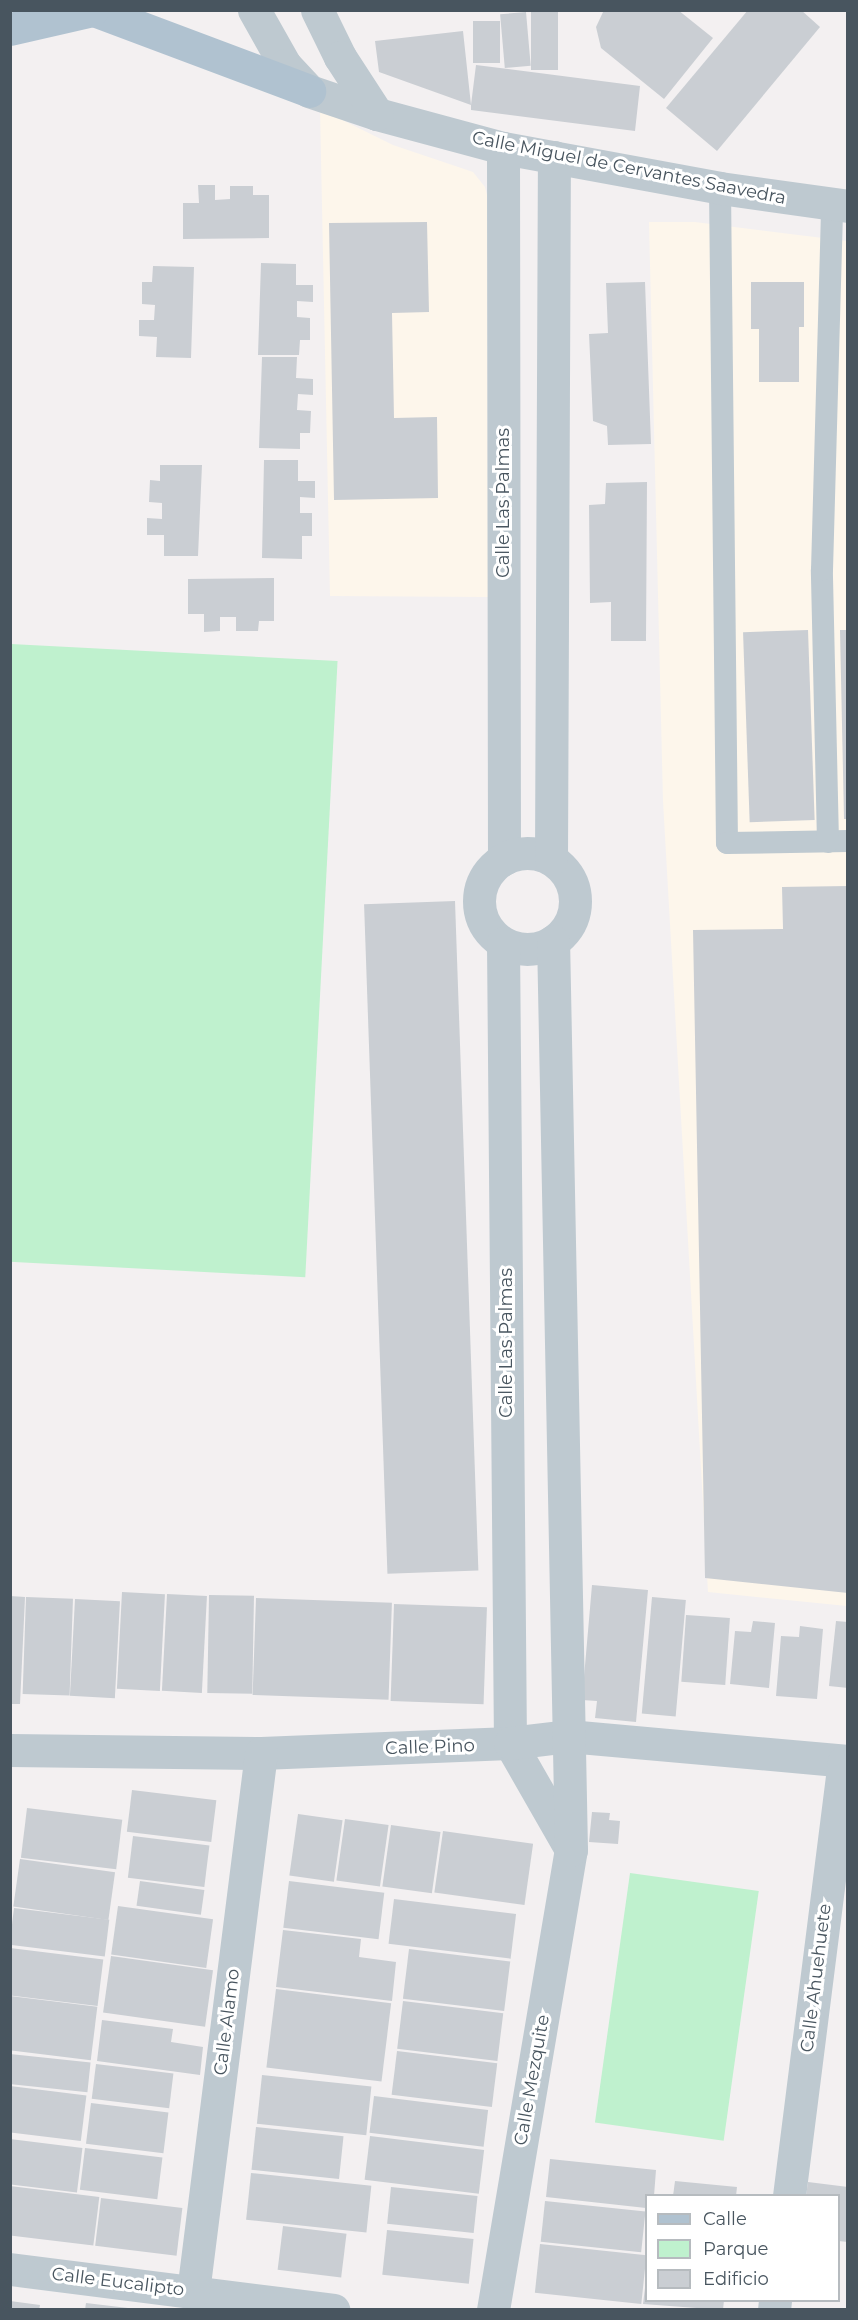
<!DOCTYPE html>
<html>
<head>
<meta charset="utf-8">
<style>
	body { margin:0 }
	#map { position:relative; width:858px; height:2320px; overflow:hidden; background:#f3f0f1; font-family:Montserrat,sans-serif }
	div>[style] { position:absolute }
	.commercial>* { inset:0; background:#fdf6eb }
	.green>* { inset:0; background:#bff1ce; transform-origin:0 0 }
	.building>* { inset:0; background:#caced3; transform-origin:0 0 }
	.lane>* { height:22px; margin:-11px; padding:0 11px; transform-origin:11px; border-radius:11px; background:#bec9d0 }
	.street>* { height:33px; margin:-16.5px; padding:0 16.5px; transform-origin:16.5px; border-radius:16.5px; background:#bec9d0 }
	.street>.ring { margin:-16.5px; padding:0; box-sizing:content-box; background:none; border:33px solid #bec9d0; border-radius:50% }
	.primary>* { height:33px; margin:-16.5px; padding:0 16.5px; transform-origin:16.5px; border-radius:16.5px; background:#b0c2d0 }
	span { translate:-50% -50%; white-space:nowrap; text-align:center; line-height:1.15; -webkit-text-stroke:6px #fff; paint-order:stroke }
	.street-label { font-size:18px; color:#48555f }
	.frame { position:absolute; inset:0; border:12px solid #48555f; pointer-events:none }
	.legend { position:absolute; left:645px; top:2194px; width:195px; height:108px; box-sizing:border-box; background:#fff; border:2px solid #b6bbbf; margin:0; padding:8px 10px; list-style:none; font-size:18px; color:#48555f }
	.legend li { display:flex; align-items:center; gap:12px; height:30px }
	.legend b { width:30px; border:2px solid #b6bbbf }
</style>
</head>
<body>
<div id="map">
	<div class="commercial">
		<i style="clip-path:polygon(320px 109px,393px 145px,473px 172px,485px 187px,487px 195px,488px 597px,330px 596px)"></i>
		<i style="clip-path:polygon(649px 222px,695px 222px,847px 241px,847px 1606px,708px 1592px,663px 801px)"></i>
	</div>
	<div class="green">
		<i style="left:11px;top:644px;width:327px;height:617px;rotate:3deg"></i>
		<i style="left:630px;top:1873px;width:130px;height:252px;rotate:8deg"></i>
	</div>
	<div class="building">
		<i style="left:531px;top:10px;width:27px;height:60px"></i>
		<i style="clip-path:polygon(604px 10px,678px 10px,713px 38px,664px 99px,601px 48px,596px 27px)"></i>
		<i style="clip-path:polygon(748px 10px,801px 10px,820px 27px,717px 151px,666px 108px)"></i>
		<i style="left:526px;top:12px;width:54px;height:26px;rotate:85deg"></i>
		<i style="left:473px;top:21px;width:27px;height:42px"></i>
		<i style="clip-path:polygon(463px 31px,471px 105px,476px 65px,640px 86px,635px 131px,471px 110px,471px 105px,379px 72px,375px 41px)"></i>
		<i style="clip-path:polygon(198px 185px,215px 185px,215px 200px,230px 199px,230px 186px,253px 186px,253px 195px,269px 195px,269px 238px,183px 239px,183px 203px,199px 203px)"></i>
		<i style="clip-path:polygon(427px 222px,429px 312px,392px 313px,394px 418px,437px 417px,438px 498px,334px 500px,329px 223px)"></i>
		<i style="clip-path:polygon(261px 263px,296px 264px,296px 285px,313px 285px,313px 302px,297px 301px,297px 317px,310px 318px,310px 340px,300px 340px,299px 355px,258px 355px)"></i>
		<i style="clip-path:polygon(153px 266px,194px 267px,191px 358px,156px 357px,157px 337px,139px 336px,139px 320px,154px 320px,155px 305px,142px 304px,142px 282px,152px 282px)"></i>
		<i style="clip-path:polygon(645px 282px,651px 444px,608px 445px,607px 426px,593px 421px,589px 334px,608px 333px,606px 283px)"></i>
		<i style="clip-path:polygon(751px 282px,804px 282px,804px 327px,799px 327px,799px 382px,759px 382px,759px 329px,751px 329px)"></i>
		<i style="clip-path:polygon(262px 357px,297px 357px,296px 378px,313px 379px,313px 395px,298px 394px,297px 410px,311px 411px,310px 433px,300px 433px,300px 449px,259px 448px)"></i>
		<i style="clip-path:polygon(264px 460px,298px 460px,298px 481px,315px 481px,315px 498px,300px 497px,300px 513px,312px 513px,312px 536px,302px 536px,302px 559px,262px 558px)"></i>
		<i style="clip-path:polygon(160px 465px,202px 465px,198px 556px,164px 556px,164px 535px,147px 535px,147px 518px,162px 519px,162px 503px,149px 502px,150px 480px,160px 481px)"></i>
		<i style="clip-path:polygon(647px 482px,646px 641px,611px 641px,611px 602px,590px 603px,589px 505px,605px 504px,606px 483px)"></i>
		<i style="clip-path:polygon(274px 578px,274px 621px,259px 621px,258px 631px,236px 631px,236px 617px,220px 617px,220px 631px,204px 632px,204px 614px,188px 614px,188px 579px)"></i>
		<i style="left:808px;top:630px;width:190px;height:65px;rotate:88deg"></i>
		<i style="clip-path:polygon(840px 630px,848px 630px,848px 819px,844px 819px)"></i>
		<i style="clip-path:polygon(848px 886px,848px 1593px,705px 1578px,693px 930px,783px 929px,782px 887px)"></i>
		<i style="left:455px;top:901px;width:670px;height:91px;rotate:88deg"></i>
		<i style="clip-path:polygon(592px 1585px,648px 1590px,636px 1722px,595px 1718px,597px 1701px,582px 1700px)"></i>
		<i style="left:122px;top:1592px;width:43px;height:97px;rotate:3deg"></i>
		<i style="left:167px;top:1594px;width:40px;height:97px;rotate:3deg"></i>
		<i style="left:209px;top:1595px;width:45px;height:98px;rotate:1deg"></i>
		<i style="clip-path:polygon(10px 1596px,25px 1597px,20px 1704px,10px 1704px)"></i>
		<i style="left:26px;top:1597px;width:47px;height:97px;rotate:2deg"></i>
		<i style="left:652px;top:1597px;width:34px;height:117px;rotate:5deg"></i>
		<i style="left:256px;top:1598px;width:136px;height:97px;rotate:2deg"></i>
		<i style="left:75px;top:1599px;width:45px;height:97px;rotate:3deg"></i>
		<i style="left:394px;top:1604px;width:93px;height:97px;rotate:2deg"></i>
		<i style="left:686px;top:1615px;width:44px;height:67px;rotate:4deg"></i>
		<i style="clip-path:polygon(753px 1621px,775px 1623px,769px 1688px,730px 1684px,735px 1631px,751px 1632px)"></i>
		<i style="clip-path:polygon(836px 1621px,848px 1622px,848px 1688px,829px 1686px)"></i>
		<i style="clip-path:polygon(800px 1626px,823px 1629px,817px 1699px,776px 1696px,781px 1636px,799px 1637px)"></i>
		<i style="left:132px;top:1790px;width:85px;height:42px;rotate:7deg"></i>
		<i style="left:27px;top:1808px;width:96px;height:50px;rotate:7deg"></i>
		<i style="clip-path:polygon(592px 1812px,610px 1813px,609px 1820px,620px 1821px,618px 1844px,589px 1842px)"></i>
		<i style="left:298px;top:1814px;width:45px;height:62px;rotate:8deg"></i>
		<i style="left:345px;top:1819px;width:44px;height:62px;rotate:8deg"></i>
		<i style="left:391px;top:1825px;width:50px;height:62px;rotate:8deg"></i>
		<i style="left:443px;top:1831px;width:91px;height:62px;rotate:8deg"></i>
		<i style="left:133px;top:1836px;width:77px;height:42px;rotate:7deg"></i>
		<i style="left:20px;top:1859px;width:96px;height:48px;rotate:8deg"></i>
		<i style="left:140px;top:1881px;width:65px;height:25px;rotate:8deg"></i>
		<i style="left:289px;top:1881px;width:96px;height:47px;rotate:7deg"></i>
		<i style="left:394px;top:1899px;width:123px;height:45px;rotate:7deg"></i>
		<i style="left:118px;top:1906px;width:96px;height:49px;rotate:8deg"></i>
		<i style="left:14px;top:1908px;width:96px;height:37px;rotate:7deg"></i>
		<i style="clip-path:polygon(283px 1930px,361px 1939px,359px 1957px,396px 1962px,392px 2001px,276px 1987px)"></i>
		<i style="left:10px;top:1948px;width:94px;height:47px;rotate:7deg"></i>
		<i style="left:409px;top:1949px;width:102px;height:50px;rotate:7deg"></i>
		<i style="left:111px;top:1956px;width:103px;height:57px;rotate:8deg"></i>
		<i style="left:276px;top:1989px;width:116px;height:79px;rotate:7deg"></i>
		<i style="left:10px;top:1996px;width:88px;height:54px;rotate:7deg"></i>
		<i style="left:403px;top:2001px;width:101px;height:48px;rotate:7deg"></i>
		<i style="clip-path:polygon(102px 2020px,173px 2029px,171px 2042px,203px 2047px,200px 2075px,97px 2061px)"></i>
		<i style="left:397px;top:2051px;width:101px;height:44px;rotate:7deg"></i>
		<i style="left:10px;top:2054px;width:81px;height:30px;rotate:6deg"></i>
		<i style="left:96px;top:2064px;width:78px;height:35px;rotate:7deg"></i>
		<i style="left:262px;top:2075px;width:110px;height:49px;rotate:6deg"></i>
		<i style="left:10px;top:2086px;width:77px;height:46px;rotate:7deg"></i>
		<i style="left:374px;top:2096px;width:115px;height:37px;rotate:7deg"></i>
		<i style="left:91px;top:2103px;width:78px;height:41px;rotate:7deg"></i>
		<i style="left:256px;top:2127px;width:88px;height:43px;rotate:6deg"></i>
		<i style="left:370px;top:2136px;width:115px;height:44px;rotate:7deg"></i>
		<i style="left:10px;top:2139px;width:73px;height:45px;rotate:7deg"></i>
		<i style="left:85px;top:2148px;width:78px;height:42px;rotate:7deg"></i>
		<i style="clip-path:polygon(550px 2159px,656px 2170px,654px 2196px,646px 2196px,646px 2208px,546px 2197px)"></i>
		<i style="left:251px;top:2173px;width:121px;height:47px;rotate:6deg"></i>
		<i style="clip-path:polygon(675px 2181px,737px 2187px,736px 2196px,673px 2196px)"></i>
		<i style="clip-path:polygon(808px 2182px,848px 2187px,848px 2242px,838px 2241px,838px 2196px,806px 2196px)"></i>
		<i style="left:10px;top:2186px;width:90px;height:49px;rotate:7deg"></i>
		<i style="left:391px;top:2187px;width:87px;height:37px;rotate:6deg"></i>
		<i style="left:101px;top:2198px;width:82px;height:48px;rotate:7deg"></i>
		<i style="left:545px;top:2201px;width:101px;height:41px;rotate:6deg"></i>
		<i style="left:283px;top:2226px;width:64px;height:44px;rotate:7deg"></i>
		<i style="left:387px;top:2230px;width:87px;height:45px;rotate:6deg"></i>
		<i style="left:540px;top:2244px;width:107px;height:49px;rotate:6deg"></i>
		<i style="clip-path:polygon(645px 2288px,646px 2300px,724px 2300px,723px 2310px,643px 2304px)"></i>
		<i style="clip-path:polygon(10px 2301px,40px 2305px,39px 2310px,10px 2310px)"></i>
		<i style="clip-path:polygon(86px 2303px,128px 2308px,127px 2310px,85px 2310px)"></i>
	</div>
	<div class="lane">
		<i style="left:720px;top:188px;width:655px;rotate:89.39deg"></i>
		<i style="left:727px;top:843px;width:121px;rotate:-0.9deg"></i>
		<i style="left:828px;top:842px;width:272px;rotate:-91.3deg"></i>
		<i style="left:822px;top:570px;width:366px;rotate:-88.4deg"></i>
	</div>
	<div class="street">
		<i style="left:254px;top:10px;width:63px;rotate:60.6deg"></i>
		<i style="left:285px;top:65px;width:35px;rotate:47deg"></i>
		<i style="left:309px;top:91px;width:72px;rotate:18.7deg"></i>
		<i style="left:377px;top:114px;width:131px;rotate:15.1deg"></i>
		<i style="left:503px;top:148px;width:221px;rotate:10.4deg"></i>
		<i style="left:720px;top:188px;width:129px;rotate:8deg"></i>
		<i style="left:317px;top:10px;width:52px;rotate:63.9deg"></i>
		<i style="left:340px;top:57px;width:68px;rotate:57deg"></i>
		<i style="left:503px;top:148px;width:711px;rotate:89.92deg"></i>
		<i class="ring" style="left:479px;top:853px;width:63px;height:63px"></i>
		<i style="left:551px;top:859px;width:702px;rotate:-89.76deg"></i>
		<i style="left:503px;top:943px;width:800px;rotate:89.5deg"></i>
		<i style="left:510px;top:1743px;width:119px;rotate:60.2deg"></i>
		<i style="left:10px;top:1750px;width:251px;rotate:0.7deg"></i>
		<i style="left:261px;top:1753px;width:249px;rotate:-2.3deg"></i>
		<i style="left:510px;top:1743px;width:58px;rotate:-6.9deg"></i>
		<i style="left:568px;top:1736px;width:281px;rotate:5.1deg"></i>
		<i style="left:789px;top:2196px;width:438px;rotate:-82.8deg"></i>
		<i style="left:10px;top:2269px;width:326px;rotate:7.2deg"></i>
		<i style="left:193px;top:2292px;width:543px;rotate:-82.81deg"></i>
		<i style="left:493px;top:2310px;width:467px;rotate:-80.4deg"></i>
		<i style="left:571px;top:1850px;width:909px;rotate:-91.13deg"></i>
		<i style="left:774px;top:2310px;width:10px;rotate:-84deg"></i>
	</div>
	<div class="primary">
		<i style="left:94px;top:10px;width:230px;rotate:20.6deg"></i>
		<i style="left:10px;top:29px;width:84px;rotate:-13deg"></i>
	</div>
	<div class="street-label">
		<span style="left:629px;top:168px;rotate:11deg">Calle Miguel de Cervantes Saavedra</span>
		<span style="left:503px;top:503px;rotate:-90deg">Calle Las Palmas</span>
		<span style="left:506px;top:1343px;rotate:-90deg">Calle Las Palmas</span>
		<span style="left:430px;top:1747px;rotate:-2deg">Calle Pino</span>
		<span style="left:816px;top:1978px;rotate:-83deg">Calle Ahuehuete</span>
		<span style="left:227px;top:2022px;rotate:-83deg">Calle Alamo</span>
		<span style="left:532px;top:2080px;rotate:-80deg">Calle Mezquite</span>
		<span style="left:118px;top:2282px;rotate:7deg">Calle Eucalipto</span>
	</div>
	<div class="frame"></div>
	<ul class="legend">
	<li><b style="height:8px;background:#b0c2d0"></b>Calle</li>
	<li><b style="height:16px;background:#bff1ce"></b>Parque</li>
	<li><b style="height:16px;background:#caced3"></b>Edificio</li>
	</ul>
</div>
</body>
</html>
